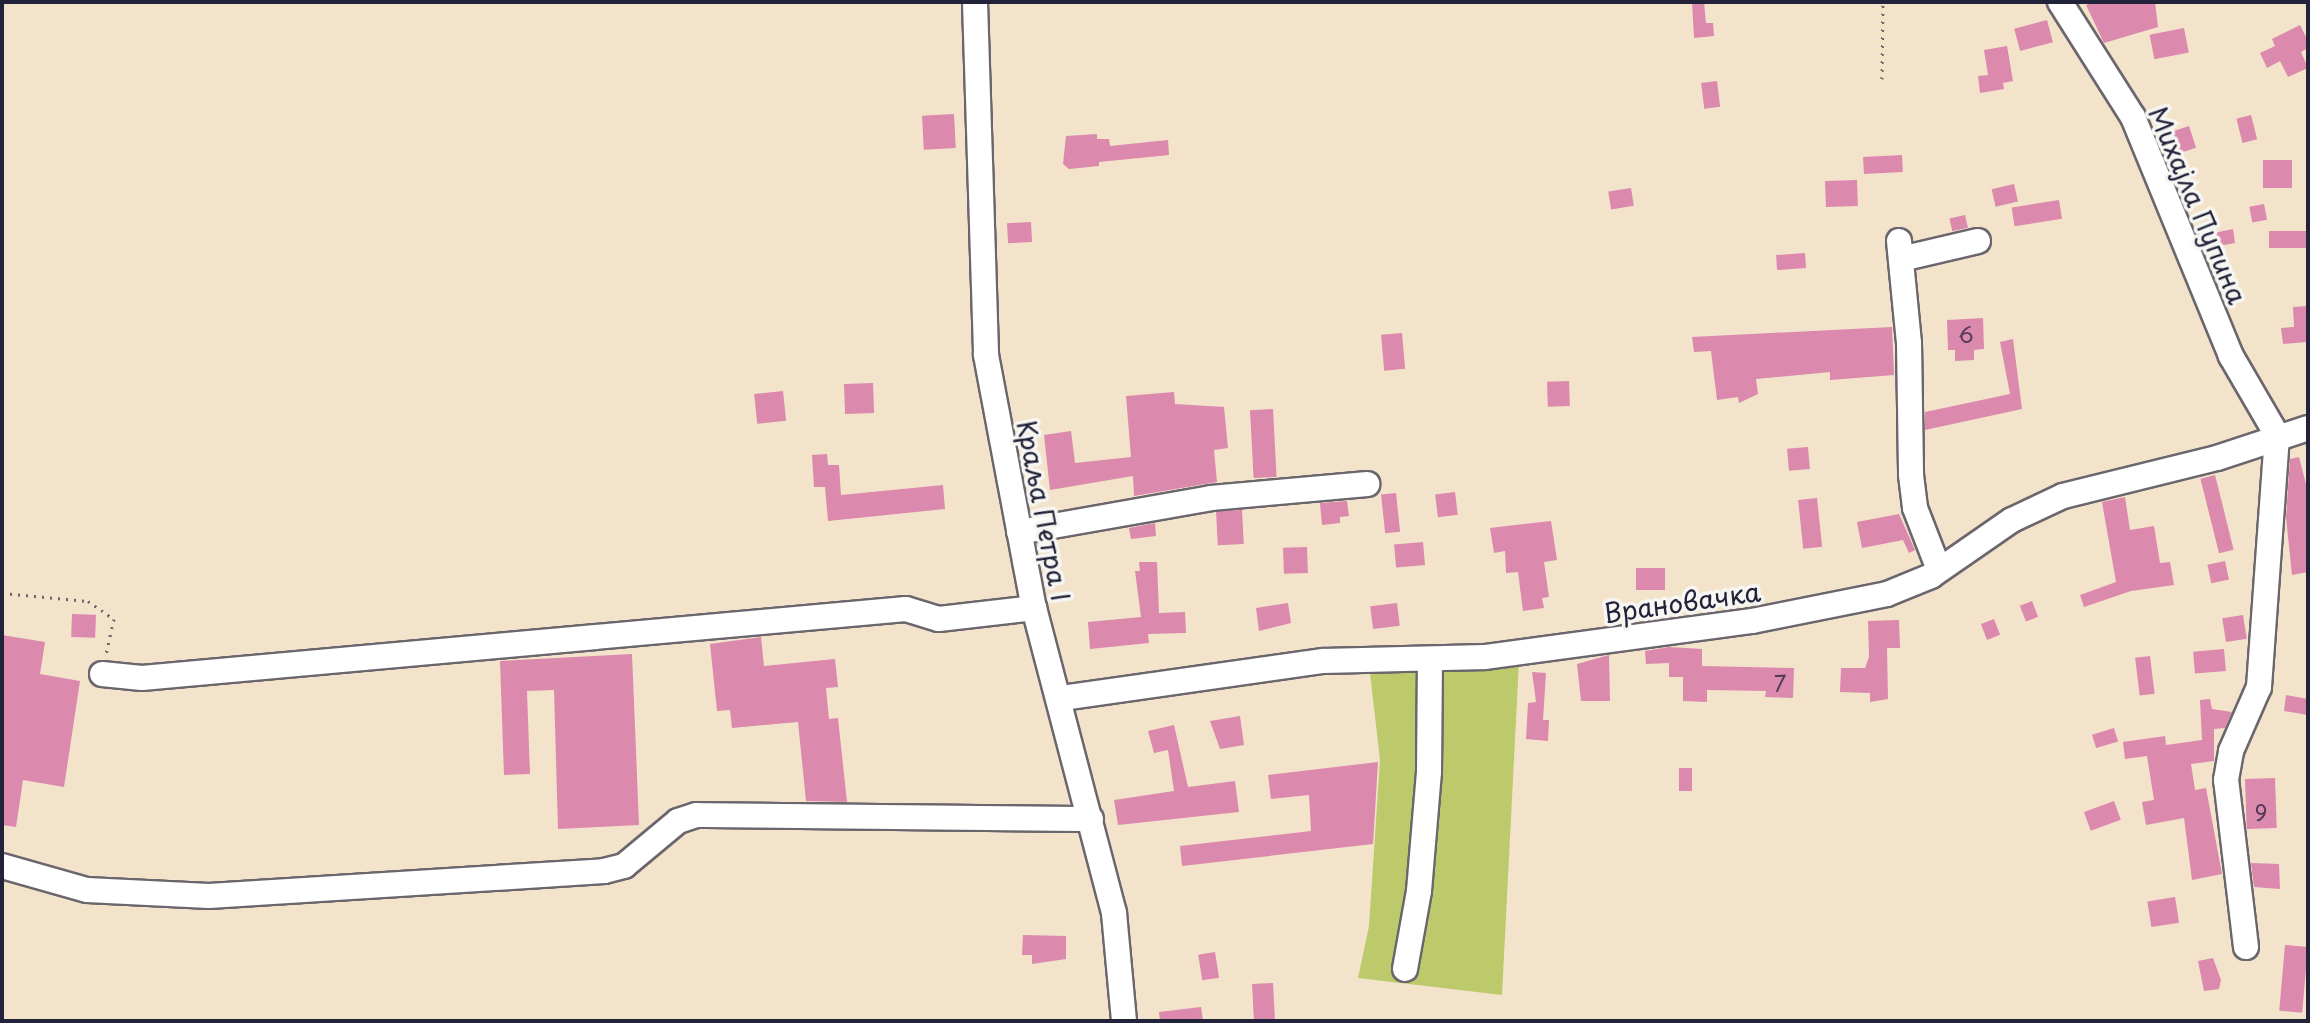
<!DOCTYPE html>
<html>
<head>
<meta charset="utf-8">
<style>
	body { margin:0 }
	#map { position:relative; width:2310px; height:1023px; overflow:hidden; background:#f3e3cb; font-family:"Playpen Sans",sans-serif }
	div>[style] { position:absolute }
	.green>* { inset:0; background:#bcca6c }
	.building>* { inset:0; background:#db89ad; transform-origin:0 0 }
	.path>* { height:3px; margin-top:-1.5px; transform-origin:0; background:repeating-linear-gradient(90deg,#6b666d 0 2px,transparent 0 8px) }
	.roads { filter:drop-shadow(2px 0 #6b666d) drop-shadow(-2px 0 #6b666d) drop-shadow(0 2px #6b666d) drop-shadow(0 -2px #6b666d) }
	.minor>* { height:24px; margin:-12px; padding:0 12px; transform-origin:12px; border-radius:12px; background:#fff }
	span { translate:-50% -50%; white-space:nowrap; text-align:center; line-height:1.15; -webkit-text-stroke:7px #f6f6f2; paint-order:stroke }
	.number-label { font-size:22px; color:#503c58 }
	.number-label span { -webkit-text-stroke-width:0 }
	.street-label { font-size:26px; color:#22223b }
	.frame { position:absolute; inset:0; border:4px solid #22223b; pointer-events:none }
</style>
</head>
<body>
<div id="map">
	<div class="green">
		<i style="clip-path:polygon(1519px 661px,1502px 995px,1358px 978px,1369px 926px,1380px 760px,1369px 664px)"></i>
	</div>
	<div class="building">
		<i style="clip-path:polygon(1692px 2px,1704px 2px,1706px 23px,1713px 23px,1714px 36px,1694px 38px)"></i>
		<i style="clip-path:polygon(2094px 2px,2155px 2px,2158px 27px,2104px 43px,2086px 5px)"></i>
		<i style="left:2047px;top:20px;width:23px;height:34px;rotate:75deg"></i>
		<i style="clip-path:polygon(2300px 25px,2308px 41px,2308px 48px,2301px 52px,2308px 68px,2288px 77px,2280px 61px,2267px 68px,2260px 53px,2275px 46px,2272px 39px)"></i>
		<i style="left:2184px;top:28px;width:25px;height:35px;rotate:79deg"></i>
		<i style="clip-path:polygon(2007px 46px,2013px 81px,2003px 83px,2004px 89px,1980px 93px,1978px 76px,1988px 75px,1984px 50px)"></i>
		<i style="left:1717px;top:81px;width:26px;height:16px;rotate:83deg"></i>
		<i style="left:954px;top:114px;width:34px;height:32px;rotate:87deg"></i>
		<i style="left:2251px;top:115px;width:25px;height:15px;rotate:76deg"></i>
		<i style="left:2189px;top:126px;width:23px;height:24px;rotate:72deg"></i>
		<i style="clip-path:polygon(1097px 134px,1097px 139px,1109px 139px,1110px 146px,1168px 140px,1169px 155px,1099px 162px,1099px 166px,1069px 169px,1063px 164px,1066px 136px)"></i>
		<i style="left:1902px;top:155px;width:17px;height:39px;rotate:87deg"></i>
		<i style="left:2263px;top:160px;width:29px;height:28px"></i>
		<i style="left:1857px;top:180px;width:26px;height:32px;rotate:88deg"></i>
		<i style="left:2014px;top:184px;width:18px;height:23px;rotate:77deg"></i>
		<i style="left:1631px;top:188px;width:18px;height:23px;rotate:81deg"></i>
		<i style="left:2059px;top:200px;width:19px;height:48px;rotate:81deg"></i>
		<i style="left:2264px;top:204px;width:16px;height:15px;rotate:79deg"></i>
		<i style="left:1965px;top:215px;width:13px;height:16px;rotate:77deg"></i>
		<i style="left:1031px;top:222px;width:20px;height:24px;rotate:87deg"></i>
		<i style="clip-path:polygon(2208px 228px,2209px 234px,2233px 229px,2235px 243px,2203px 249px,2196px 230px)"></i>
		<i style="left:2308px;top:231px;width:17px;height:39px;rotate:90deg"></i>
		<i style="left:1805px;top:253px;width:15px;height:29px;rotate:86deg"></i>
		<i style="clip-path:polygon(2308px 306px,2307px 342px,2283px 344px,2281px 328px,2294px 327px,2293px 307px)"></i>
		<i style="clip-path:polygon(1983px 318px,1984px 349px,1974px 350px,1974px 360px,1955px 361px,1955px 350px,1948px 350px,1947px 320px)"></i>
		<i style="clip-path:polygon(1892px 327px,1894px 375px,1830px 380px,1830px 372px,1756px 379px,1758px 394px,1739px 403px,1738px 397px,1717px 400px,1711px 351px,1694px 352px,1692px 337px)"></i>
		<i style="left:1402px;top:333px;width:36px;height:21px;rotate:85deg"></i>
		<i style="clip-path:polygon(2013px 339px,2022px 409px,1925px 430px,1925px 412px,2010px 394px,2000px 342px)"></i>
		<i style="left:1569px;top:381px;width:25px;height:22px;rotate:88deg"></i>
		<i style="left:873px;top:383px;width:30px;height:29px;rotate:88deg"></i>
		<i style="left:783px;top:391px;width:30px;height:29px;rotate:84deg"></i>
		<i style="clip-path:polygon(1174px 392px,1175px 404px,1224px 407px,1228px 448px,1214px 450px,1217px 482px,1134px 496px,1133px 476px,1050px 490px,1044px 435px,1071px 431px,1075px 463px,1131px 457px,1126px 396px)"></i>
		<i style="left:1273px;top:409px;width:68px;height:23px;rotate:87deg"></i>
		<i style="left:1808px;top:447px;width:22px;height:21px;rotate:85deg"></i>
		<i style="clip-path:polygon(827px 454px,828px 465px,839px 465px,841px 495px,943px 485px,945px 509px,828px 521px,825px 487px,814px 487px,812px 455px)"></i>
		<i style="clip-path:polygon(2299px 457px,2308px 492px,2308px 572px,2292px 575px,2286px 517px,2290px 459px)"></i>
		<i style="left:2215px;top:475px;width:77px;height:15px;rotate:76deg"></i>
		<i style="left:1455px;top:492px;width:23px;height:20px;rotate:83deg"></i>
		<i style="left:1396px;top:493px;width:39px;height:15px;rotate:84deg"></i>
		<i style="clip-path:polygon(2125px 497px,2130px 530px,2154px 526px,2160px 563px,2170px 562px,2174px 585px,2131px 591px,2084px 607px,2080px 595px,2116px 582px,2102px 502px)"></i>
		<i style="left:1817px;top:498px;width:49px;height:19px;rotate:84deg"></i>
		<i style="clip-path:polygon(1347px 501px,1349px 516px,1340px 517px,1340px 523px,1322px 525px,1320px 503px)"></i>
		<i style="left:1242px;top:510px;width:34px;height:26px;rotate:87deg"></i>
		<i style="clip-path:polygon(1899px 514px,1915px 550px,1909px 553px,1903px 540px,1862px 548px,1857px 522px)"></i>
		<i style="clip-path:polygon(1551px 521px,1557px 560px,1544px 562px,1549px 597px,1542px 598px,1544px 608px,1523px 611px,1518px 572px,1506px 573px,1505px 551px,1494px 553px,1490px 528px)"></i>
		<i style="clip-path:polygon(1155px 523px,1156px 536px,1131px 539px,1129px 528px)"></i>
		<i style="left:1423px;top:542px;width:23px;height:29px;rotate:85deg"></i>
		<i style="left:1307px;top:547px;width:26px;height:24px;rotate:88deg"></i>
		<i style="left:2225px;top:561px;width:19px;height:18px;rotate:78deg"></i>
		<i style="clip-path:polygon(1139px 562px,1157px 562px,1159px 613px,1185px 612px,1186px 633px,1148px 634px,1149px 643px,1090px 649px,1088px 622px,1141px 617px,1135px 571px,1140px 571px)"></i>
		<i style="left:1636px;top:568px;width:29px;height:22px"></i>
		<i style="left:2032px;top:601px;width:17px;height:13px;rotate:69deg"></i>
		<i style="clip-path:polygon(1288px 603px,1291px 623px,1259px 631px,1256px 608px)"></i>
		<i style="left:1397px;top:603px;width:23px;height:27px;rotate:83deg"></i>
		<i style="left:72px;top:614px;width:24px;height:23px;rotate:2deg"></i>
		<i style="left:2243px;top:615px;width:24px;height:21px;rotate:81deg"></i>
		<i style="left:1994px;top:619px;width:17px;height:14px;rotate:69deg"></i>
		<i style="clip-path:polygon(1899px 620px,1900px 648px,1887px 648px,1888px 699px,1870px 702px,1870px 693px,1840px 692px,1841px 668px,1865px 668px,1869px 657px,1868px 621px)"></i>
		<i style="clip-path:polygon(2px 635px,45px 642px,40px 674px,80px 681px,64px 787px,23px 780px,16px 827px,2px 825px)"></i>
		<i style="clip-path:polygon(761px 637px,764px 666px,835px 659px,838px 687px,826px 688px,829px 719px,838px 718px,847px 802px,806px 801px,798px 722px,732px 728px,730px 710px,717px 711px,710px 644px)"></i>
		<i style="clip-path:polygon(1669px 647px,1702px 649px,1702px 666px,1794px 668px,1793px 698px,1765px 697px,1766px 691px,1707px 690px,1707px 702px,1683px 701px,1683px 677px,1669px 677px,1669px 663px,1646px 664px,1645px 651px)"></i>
		<i style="left:2224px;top:649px;width:22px;height:31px;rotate:85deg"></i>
		<i style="clip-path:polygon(632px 654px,639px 825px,558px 829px,554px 690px,527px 691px,530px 774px,504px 775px,500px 661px)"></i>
		<i style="clip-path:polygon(1609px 655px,1610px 701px,1581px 701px,1577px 664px)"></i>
		<i style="left:2150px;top:656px;width:38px;height:15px;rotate:83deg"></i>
		<i style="clip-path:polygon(1532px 672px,1546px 673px,1543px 720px,1549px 720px,1548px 741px,1526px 739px,1528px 703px,1536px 702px)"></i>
		<i style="clip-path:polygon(2286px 695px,2308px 699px,2308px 715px,2284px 711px)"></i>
		<i style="clip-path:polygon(2210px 699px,2212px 709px,2232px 712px,2225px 728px,2214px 729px,2214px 761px,2191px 764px,2195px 790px,2206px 788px,2222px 874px,2192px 880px,2184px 818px,2146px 825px,2142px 802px,2154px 800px,2147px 756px,2125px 759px,2123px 742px,2165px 736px,2166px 745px,2202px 740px,2200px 700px)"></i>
		<i style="clip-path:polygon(1240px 716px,1244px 745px,1220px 749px,1210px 721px)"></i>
		<i style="clip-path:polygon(1174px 725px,1188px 787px,1235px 781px,1239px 812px,1118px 825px,1114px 800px,1174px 791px,1168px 750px,1154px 753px,1148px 731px)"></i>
		<i style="left:2114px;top:728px;width:14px;height:23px;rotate:73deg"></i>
		<i style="clip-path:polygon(1378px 762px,1373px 844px,1182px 866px,1180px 846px,1311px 831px,1309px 795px,1271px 799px,1268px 775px)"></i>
		<i style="left:1679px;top:768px;width:13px;height:23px"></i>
		<i style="left:2275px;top:778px;width:50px;height:30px;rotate:88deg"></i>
		<i style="left:2114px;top:801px;width:20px;height:32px;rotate:70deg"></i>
		<i style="clip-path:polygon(2251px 863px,2279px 864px,2280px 889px,2254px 887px)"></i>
		<i style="left:2175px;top:897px;width:26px;height:28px;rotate:81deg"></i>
		<i style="clip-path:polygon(1023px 935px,1066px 936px,1066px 959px,1032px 964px,1032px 955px,1022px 955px)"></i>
		<i style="left:2285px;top:945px;width:23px;height:66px;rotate:5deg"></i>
		<i style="left:1215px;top:952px;width:26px;height:17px;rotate:81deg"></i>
		<i style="clip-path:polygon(2213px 958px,2221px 980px,2219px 989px,2204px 991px,2198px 961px)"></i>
		<i style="left:1273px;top:983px;width:38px;height:21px;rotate:87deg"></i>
		<i style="clip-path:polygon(1201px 1007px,1203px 1021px,1160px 1021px,1159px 1012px)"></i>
	</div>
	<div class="path">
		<i style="left:1882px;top:79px;width:77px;rotate:-89.3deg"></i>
		<i style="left:2px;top:593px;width:86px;rotate:5.3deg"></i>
		<i style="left:88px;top:601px;width:32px;rotate:35deg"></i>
		<i style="left:114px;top:619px;width:35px;rotate:103deg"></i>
	</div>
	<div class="roads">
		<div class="minor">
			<i style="left:975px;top:2px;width:353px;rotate:88.2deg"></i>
			<i style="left:986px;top:355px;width:258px;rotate:79.3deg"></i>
			<i style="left:1034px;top:608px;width:315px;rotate:75.3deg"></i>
			<i style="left:1114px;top:913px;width:108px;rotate:84.7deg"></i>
			<i style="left:2060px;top:2px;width:136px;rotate:57.6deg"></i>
			<i style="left:2133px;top:117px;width:258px;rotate:67.7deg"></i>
			<i style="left:2231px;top:356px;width:91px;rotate:59.8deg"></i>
			<i style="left:1899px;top:241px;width:102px;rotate:84.4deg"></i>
			<i style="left:1909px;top:343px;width:132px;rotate:89.1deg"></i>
			<i style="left:1911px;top:475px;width:33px;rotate:83deg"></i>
			<i style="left:1915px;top:508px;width:66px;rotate:68.8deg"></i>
			<i style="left:1901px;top:259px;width:79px;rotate:-13.2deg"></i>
			<i style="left:1019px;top:532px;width:195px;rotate:-10deg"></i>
			<i style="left:1211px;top:498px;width:157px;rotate:-5.1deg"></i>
			<i style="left:102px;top:674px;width:40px;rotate:5.7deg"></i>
			<i style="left:142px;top:678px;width:767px;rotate:-5.16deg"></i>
			<i style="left:906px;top:609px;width:34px;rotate:17deg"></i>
			<i style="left:939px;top:619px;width:96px;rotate:-6.6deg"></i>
			<i style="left:1062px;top:698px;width:264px;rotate:-8.1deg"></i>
			<i style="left:1323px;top:661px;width:162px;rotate:-1.4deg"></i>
			<i style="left:1485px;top:657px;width:269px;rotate:-7.7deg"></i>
			<i style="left:1752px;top:621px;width:138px;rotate:-11.3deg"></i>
			<i style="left:1887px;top:594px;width:48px;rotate:-22.2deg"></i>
			<i style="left:1931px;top:576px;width:98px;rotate:-34.7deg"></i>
			<i style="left:2012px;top:520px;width:56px;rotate:-25.2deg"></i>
			<i style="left:2063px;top:496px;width:159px;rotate:-13.9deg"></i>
			<i style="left:2217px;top:458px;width:96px;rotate:-18.2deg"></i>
			<i style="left:2px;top:866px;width:88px;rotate:15.8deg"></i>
			<i style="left:87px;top:890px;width:122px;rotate:2.8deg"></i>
			<i style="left:209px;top:896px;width:396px;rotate:-3.6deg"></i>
			<i style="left:604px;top:871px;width:21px;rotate:-14deg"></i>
			<i style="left:624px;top:866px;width:70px;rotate:-39.8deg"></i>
			<i style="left:678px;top:821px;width:19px;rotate:-18deg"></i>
			<i style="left:696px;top:815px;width:395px;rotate:0.6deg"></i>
			<i style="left:2246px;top:947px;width:168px;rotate:-96.8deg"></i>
			<i style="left:2226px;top:780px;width:29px;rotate:-80deg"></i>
			<i style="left:2231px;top:751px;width:70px;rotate:-66.4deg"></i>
			<i style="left:2259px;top:687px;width:253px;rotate:-85.9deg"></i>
			<i style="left:1405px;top:969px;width:79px;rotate:-79.8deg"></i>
			<i style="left:1419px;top:891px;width:119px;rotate:-85.2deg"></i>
			<i style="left:1429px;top:772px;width:111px;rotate:-89.5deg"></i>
		</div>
	</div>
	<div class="number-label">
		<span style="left:1966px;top:334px">6</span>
		<span style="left:1780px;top:683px">7</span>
		<span style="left:2261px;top:812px">9</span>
	</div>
	<div class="street-label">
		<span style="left:2198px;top:205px;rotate:67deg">Михајла Пупина</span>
		<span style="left:1044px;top:511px;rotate:79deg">Краља Петра I</span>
		<span style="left:1682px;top:602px;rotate:-8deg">Врановачка</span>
	</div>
	<div class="frame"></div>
</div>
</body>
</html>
